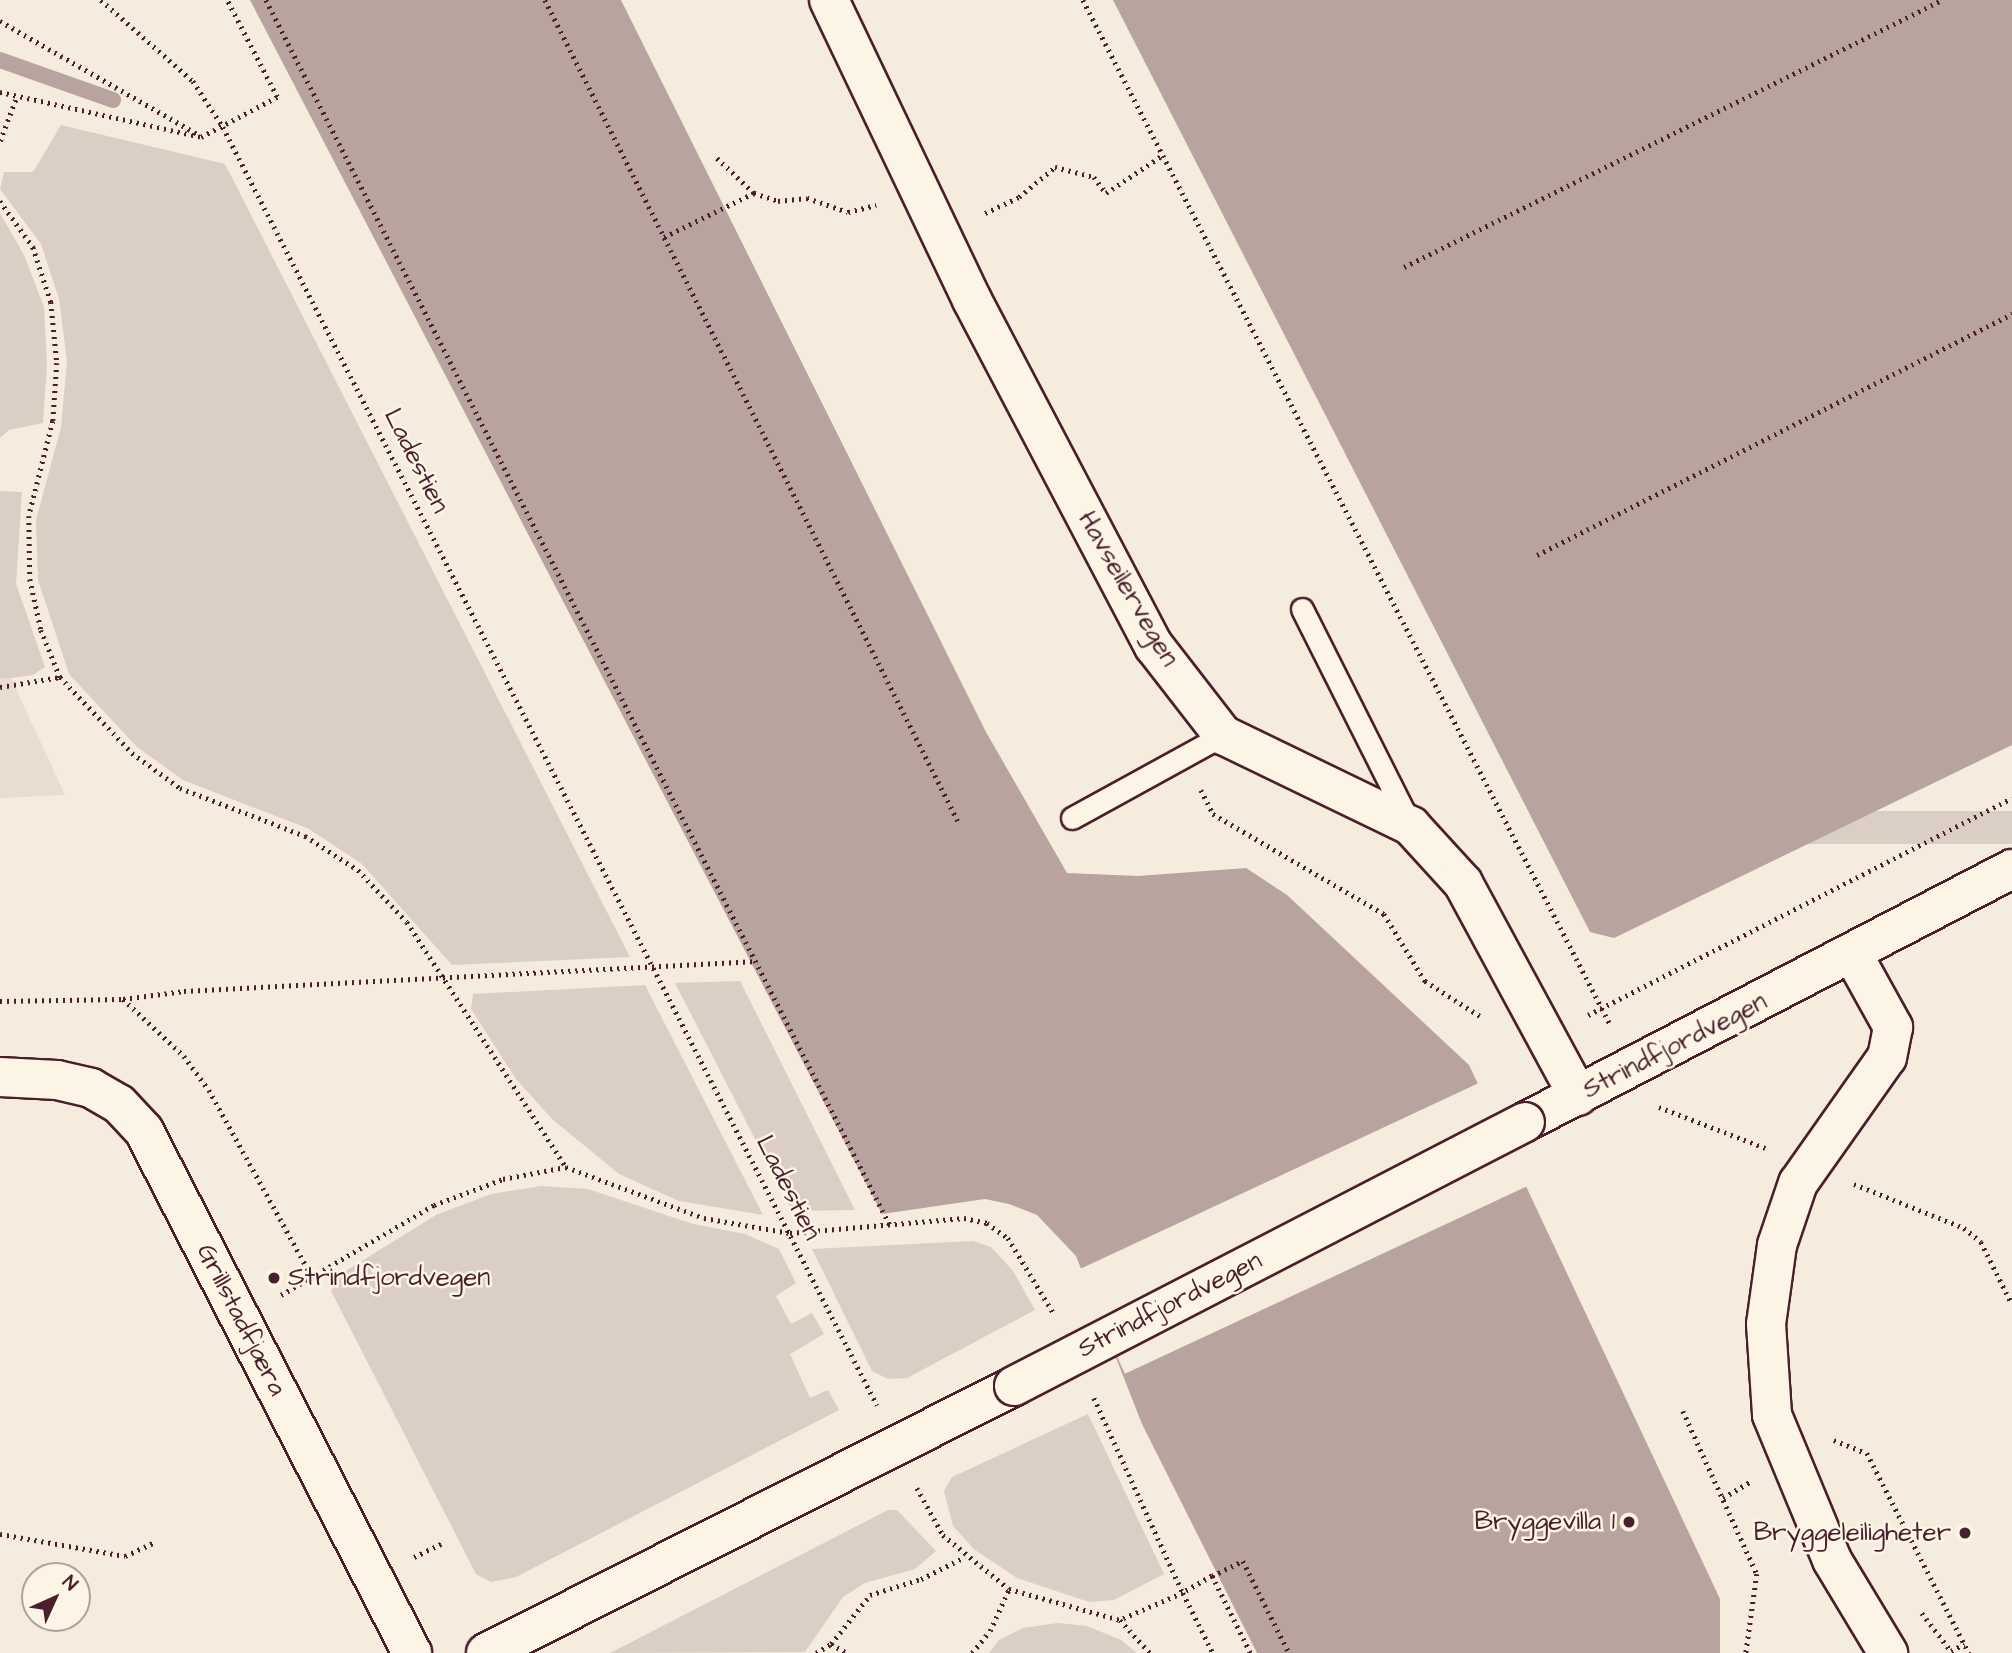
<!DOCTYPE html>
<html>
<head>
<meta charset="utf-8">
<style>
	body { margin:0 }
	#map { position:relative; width:2012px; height:1653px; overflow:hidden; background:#f5ecde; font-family:"Architects Daughter",sans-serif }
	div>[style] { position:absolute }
	.built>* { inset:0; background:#e8ddd0 }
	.green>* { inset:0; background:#dbcec4; transform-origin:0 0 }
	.water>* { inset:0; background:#b8a39e }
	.pier>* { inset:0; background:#f5ecde; transform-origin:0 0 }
	.stream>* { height:16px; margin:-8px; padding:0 8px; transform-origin:8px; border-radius:8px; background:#b8a39e }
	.path>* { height:4.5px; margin-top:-2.25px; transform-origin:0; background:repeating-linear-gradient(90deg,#4a1f2b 0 2px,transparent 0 7px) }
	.roads { filter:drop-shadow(2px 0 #4a1f2b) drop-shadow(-2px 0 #4a1f2b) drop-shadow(0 2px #4a1f2b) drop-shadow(0 -2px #4a1f2b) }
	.lane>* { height:21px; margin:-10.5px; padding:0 10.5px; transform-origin:10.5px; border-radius:10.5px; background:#fcf5e5 }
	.street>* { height:38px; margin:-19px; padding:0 19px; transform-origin:19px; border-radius:19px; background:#fcf5e5 }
	.bridges { filter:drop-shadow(2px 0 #4a1f2b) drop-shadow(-2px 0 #4a1f2b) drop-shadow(0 2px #4a1f2b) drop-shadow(0 -2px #4a1f2b) }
	.street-bridge>* { height:38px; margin:-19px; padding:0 19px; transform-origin:19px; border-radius:19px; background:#fcf5e5 }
	.dots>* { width:19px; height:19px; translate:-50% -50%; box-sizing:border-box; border:4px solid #fcf5e5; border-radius:50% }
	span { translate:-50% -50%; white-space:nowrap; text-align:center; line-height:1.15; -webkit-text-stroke:5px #fcf5e5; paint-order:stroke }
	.street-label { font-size:26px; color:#4a1f2b }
	.poi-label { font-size:26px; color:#4a1f2b }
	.left { translate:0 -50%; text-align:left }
	.right { translate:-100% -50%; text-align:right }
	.north { position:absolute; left:21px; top:1562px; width:70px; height:70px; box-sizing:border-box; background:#fcf5e5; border:2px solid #b59f9b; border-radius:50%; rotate:45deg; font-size:19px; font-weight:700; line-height:28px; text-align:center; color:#4a1f2b }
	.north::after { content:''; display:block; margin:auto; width:24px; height:32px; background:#4a1f2b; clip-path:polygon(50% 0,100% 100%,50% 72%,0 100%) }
</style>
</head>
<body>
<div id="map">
	<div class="built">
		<i style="clip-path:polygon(0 678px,11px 678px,65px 795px,0 798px)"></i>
	</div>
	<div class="green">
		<i style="clip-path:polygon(61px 125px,225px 164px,630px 957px,452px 965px,362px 864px,309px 829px,183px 780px,137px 747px,69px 674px,38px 580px,36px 520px,61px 427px,67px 361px,59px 299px,41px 244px,0 189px,4px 172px,33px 172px)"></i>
		<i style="clip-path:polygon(0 213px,24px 255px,44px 307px,47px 367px,43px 423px,9px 430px,0 438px)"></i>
		<i style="clip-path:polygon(0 491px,22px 492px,16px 584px,45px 667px,33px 675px,11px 678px,0 678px)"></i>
		<i style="left:2012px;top:811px;width:33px;height:442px;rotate:90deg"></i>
		<i style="clip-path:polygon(740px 981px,855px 1210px,792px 1211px,675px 983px)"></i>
		<i style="clip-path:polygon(645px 985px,763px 1215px,679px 1201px,619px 1174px,552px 1119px,516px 1079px,471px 1009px,473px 994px)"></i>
		<i style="clip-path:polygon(541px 1186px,588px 1189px,693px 1224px,745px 1234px,779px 1249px,796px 1283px,776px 1296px,791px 1324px,812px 1313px,824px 1334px,790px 1354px,810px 1398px,828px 1390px,839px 1410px,516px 1577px,491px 1582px,476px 1574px,331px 1291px,339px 1275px,436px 1215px,491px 1194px)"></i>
		<i style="clip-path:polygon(973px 1241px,991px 1247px,1013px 1271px,1035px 1310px,907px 1378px,888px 1379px,872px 1371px,812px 1249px)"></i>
		<i style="clip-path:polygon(1088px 1414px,1164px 1574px,1114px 1600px,1089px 1602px,1017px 1578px,975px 1550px,953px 1526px,944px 1491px,952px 1477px)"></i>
		<i style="clip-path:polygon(888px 1510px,897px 1510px,936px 1551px,915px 1569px,865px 1583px,843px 1597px,805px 1652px,610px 1653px)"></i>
		<i style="clip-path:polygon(1058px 1623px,1087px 1626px,1121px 1640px,1137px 1653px,989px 1653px,999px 1640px,1023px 1628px)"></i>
	</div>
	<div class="water">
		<i style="clip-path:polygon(250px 0,621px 0,986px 732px,1067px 873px,1138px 876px,1246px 868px,1287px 895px,1469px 1065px,1720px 1599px,1720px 1653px,1257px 1653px,1142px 1424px,1076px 1256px,1037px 1215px,1009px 1204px,985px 1199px,882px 1214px)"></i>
		<i style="clip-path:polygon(1113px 0,2012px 0,2012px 745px,1614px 938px,1590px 932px)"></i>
	</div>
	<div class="pier">
		<i style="left:1481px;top:1082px;width:114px;height:446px;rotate:65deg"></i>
	</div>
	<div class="stream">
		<i style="left:0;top:60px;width:120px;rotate:19.5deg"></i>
	</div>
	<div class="path">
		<i style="left:101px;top:0;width:123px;rotate:41.4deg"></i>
		<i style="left:193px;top:81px;width:55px;rotate:56.9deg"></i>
		<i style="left:223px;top:127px;width:1436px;rotate:62.9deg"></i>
		<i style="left:266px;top:0;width:1375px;rotate:63.01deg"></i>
		<i style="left:545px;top:0;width:923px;rotate:63.3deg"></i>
		<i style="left:1083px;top:0;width:1154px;rotate:62.77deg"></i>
		<i style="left:0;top:21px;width:227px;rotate:29.8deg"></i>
		<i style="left:0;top:92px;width:206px;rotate:12.6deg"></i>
		<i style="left:201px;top:137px;width:86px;rotate:-27.8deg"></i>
		<i style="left:277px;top:97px;width:109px;rotate:-117.3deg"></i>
		<i style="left:0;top:141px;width:48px;rotate:-69.3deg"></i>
		<i style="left:717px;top:158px;width:51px;rotate:43.4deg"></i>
		<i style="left:754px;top:193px;width:25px;rotate:18deg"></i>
		<i style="left:778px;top:201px;width:29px;rotate:-6deg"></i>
		<i style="left:807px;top:198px;width:43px;rotate:18.9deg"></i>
		<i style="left:848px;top:212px;width:29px;rotate:-14deg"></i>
		<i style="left:0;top:201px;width:57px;rotate:54.3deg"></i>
		<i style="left:33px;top:247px;width:58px;rotate:71.9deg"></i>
		<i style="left:51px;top:302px;width:61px;rotate:84.4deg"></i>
		<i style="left:57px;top:363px;width:58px;rotate:93.9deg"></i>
		<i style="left:53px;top:421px;width:98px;rotate:104.2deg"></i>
		<i style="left:29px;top:516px;width:63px;rotate:89.1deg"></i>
		<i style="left:30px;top:579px;width:52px;rotate:77.8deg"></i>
		<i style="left:41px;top:630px;width:51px;rotate:68deg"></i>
		<i style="left:60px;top:677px;width:105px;rotate:46.5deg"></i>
		<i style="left:132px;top:753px;width:59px;rotate:36.1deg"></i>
		<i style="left:180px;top:788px;width:134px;rotate:21deg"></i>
		<i style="left:305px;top:836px;width:63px;rotate:32.7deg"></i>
		<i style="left:358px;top:870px;width:71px;rotate:46.7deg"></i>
		<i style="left:407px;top:922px;width:292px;rotate:57deg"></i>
		<i style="left:985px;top:213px;width:38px;rotate:-25deg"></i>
		<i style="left:1019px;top:197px;width:47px;rotate:-39.8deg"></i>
		<i style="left:1055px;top:167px;width:40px;rotate:14.4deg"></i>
		<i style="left:1094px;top:177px;width:20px;rotate:53deg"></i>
		<i style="left:1106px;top:193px;width:69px;rotate:-33.7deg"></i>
		<i style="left:664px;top:237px;width:100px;rotate:-26.1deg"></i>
		<i style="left:1404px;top:267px;width:601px;rotate:-26.39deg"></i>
		<i style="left:1537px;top:555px;width:533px;rotate:-26.9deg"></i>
		<i style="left:0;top:687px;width:61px;rotate:-9.5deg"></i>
		<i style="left:1201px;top:790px;width:27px;rotate:63deg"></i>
		<i style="left:1213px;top:814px;width:198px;rotate:30.3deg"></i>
		<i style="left:1384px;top:914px;width:79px;rotate:58.5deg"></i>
		<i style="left:1425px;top:981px;width:65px;rotate:32.5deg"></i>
		<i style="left:123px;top:999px;width:83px;rotate:43.1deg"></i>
		<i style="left:184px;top:1056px;width:42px;rotate:53.7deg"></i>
		<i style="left:209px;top:1090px;width:217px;rotate:61.1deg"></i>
		<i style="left:0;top:1001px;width:123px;rotate:-0.9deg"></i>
		<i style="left:123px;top:999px;width:62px;rotate:-7.5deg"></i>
		<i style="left:184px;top:991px;width:574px;rotate:-3deg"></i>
		<i style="left:1588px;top:1015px;width:476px;rotate:-27.1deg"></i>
		<i style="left:1659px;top:1107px;width:114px;rotate:21.1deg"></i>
		<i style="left:1854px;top:1184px;width:118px;rotate:21.8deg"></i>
		<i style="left:1964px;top:1228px;width:22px;rotate:39deg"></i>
		<i style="left:1981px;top:1242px;width:69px;rotate:63.4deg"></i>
		<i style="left:281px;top:1295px;width:178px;rotate:-30.5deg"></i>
		<i style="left:434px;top:1205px;width:74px;rotate:-20.6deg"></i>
		<i style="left:503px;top:1179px;width:64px;rotate:-10.8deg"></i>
		<i style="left:566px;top:1167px;width:147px;rotate:20.3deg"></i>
		<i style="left:704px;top:1218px;width:87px;rotate:9.9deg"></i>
		<i style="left:790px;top:1233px;width:175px;rotate:-4.9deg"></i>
		<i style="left:964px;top:1218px;width:24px;rotate:12deg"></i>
		<i style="left:987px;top:1223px;width:26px;rotate:36deg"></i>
		<i style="left:1008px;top:1238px;width:89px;rotate:58.8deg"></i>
		<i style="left:1094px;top:1398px;width:214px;rotate:65.5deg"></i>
		<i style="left:1183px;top:1593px;width:69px;rotate:156.8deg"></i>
		<i style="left:1683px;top:1411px;width:179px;rotate:65.6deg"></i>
		<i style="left:1757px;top:1574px;width:80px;rotate:97.9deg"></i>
		<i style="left:1834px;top:1440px;width:35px;rotate:22deg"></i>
		<i style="left:1867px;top:1453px;width:225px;rotate:63deg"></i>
		<i style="left:917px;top:1488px;width:54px;rotate:61deg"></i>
		<i style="left:943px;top:1535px;width:85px;rotate:39.3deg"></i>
		<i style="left:1009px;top:1589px;width:115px;rotate:15.6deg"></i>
		<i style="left:1120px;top:1620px;width:45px;rotate:47.7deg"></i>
		<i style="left:1723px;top:1498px;width:31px;rotate:-31deg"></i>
		<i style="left:0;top:1534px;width:127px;rotate:10deg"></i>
		<i style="left:125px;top:1556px;width:31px;rotate:-25deg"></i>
		<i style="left:414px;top:1557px;width:32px;rotate:-26deg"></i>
		<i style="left:1212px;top:1576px;width:34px;rotate:150deg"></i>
		<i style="left:1183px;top:1593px;width:67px;rotate:63.4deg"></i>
		<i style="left:1922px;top:1613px;width:48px;rotate:52.7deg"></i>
		<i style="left:1951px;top:1651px;width:15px;rotate:-28deg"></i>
		<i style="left:831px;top:1644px;width:18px;rotate:29deg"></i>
		<i style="left:816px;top:1653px;width:17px;rotate:-31deg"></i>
		<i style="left:831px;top:1644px;width:63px;rotate:-51.5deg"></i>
		<i style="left:870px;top:1595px;width:53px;rotate:-17.4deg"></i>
		<i style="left:921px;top:1579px;width:49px;rotate:-26.6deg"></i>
		<i style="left:972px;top:1653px;width:28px;rotate:-51deg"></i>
		<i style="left:990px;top:1631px;width:46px;rotate:-65.7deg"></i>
		<i style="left:1250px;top:1653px;width:86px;rotate:-116.3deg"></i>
		<i style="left:1212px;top:1576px;width:34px;rotate:-26deg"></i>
		<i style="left:1243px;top:1561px;width:103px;rotate:63.4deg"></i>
	</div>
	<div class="roads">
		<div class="lane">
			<i style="left:1302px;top:609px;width:241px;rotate:63.3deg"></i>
			<i style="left:1072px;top:818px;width:172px;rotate:-28.8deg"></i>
		</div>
		<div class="street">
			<i style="left:829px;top:0;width:332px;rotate:64.5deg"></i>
			<i style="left:972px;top:300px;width:391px;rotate:62.3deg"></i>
			<i style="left:1154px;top:646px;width:113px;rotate:52.2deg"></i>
			<i style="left:1223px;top:735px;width:209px;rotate:25.8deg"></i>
			<i style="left:1411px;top:826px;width:77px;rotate:47.6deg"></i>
			<i style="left:1463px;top:883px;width:242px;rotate:61.6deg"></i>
			<i style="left:1852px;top:953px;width:85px;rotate:61deg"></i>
			<i style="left:1893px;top:1027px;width:31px;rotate:101deg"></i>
			<i style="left:1887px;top:1057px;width:154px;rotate:125.2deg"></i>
			<i style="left:1798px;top:1183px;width:65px;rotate:108.7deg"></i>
			<i style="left:1777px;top:1245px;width:80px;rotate:97.9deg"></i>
			<i style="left:1766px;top:1324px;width:91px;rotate:86.2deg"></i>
			<i style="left:1772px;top:1415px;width:157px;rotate:67.5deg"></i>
			<i style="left:1832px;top:1560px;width:109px;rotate:58.9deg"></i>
			<i style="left:0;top:1077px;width:57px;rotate:3deg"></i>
			<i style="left:57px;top:1080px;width:35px;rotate:13deg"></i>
			<i style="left:91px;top:1088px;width:32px;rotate:30deg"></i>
			<i style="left:119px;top:1104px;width:37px;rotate:47deg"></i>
			<i style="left:144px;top:1131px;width:587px;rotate:62.82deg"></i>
			<i style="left:1525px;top:1122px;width:549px;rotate:-27.45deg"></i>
			<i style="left:486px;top:1653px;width:592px;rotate:-26.82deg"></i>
		</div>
	</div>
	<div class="bridges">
		<div class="street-bridge">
			<i style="left:1014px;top:1386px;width:575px;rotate:-27.32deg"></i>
		</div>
	</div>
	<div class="dots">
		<i style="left:274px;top:1278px;background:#4a1f2b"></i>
		<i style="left:1629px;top:1522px;background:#4a1f2b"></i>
		<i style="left:1965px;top:1533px;background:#4a1f2b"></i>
	</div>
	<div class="street-label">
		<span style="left:416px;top:461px;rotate:63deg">Ladestien</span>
		<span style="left:1128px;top:589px;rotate:60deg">Havseilervegen</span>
		<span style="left:1675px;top:1046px;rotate:-27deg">Strindfjordvegen</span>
		<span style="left:788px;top:1188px;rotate:63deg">Ladestien</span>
		<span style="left:1170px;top:1305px;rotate:-27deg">Strindfjordvegen</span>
		<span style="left:241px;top:1320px;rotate:63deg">Grillstadfjæra</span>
	</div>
	<div class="poi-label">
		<span class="left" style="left:288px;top:1278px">Strindfjordvegen</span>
		<span class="right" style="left:1615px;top:1522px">Bryggevilla 1</span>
		<span class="right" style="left:1951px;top:1533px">Bryggeleiligheter</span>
	</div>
	<div class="north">N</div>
</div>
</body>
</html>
